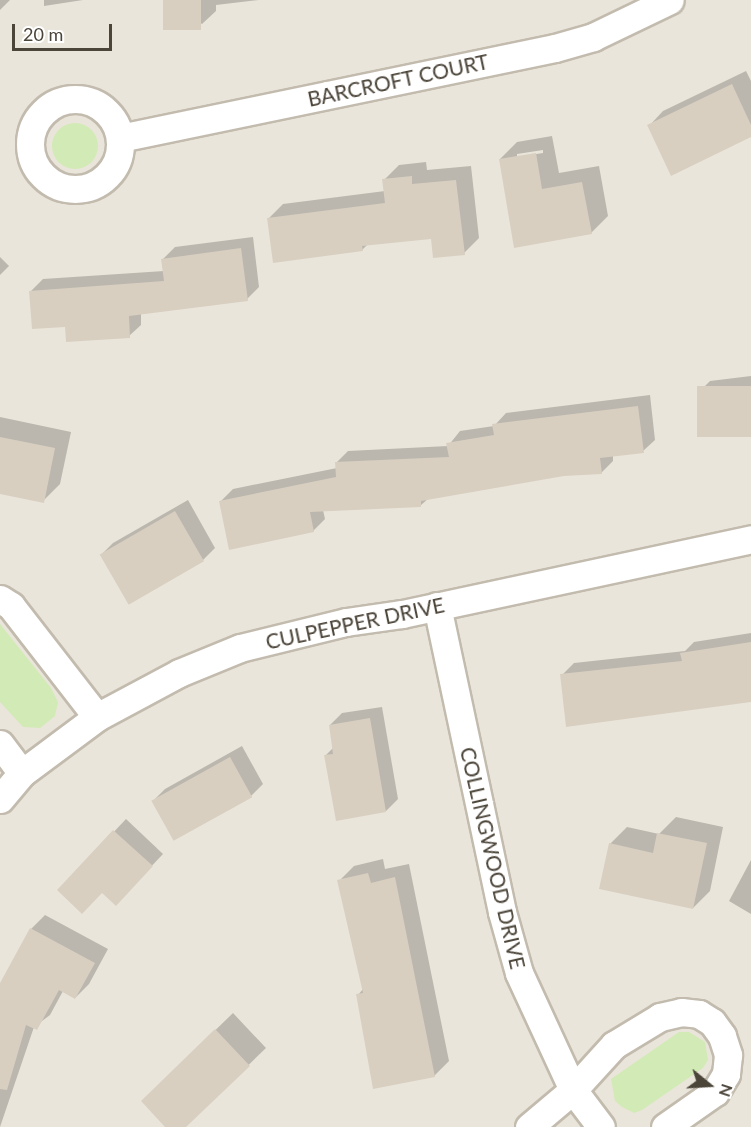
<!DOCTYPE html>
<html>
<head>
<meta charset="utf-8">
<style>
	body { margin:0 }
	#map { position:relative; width:751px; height:1127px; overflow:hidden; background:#f6f3ec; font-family:Lato,sans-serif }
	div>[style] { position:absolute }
	.residential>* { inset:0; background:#eae5da; transform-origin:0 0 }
	.green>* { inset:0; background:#d2eab5 }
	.round { border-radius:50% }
	.shadow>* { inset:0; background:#0003 }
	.building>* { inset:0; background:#d8cfc1; transform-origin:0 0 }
	.roads { filter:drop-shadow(2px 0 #c2bbae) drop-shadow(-2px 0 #c2bbae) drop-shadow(0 2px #c2bbae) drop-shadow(0 -2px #c2bbae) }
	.street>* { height:27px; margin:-13.5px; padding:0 13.5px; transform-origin:13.5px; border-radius:13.5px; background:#fff }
	.street>.ring { margin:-13.5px; padding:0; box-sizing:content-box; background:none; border:27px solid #fff; border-radius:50% }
	span { translate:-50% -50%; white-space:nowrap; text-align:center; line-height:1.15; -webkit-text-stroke:6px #fff; paint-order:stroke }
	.street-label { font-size:21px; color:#4b4439 }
	.north { position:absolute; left:679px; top:1055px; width:60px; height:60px; -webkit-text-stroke:4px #fff; paint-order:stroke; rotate:108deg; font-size:16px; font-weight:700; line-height:24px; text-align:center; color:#4b4439 }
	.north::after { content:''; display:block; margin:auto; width:21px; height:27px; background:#4b4439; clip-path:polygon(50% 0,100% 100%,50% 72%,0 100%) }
	.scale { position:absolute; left:12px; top:24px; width:100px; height:27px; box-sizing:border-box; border:3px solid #4b4439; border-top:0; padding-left:8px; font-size:18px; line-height:21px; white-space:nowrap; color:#4b4439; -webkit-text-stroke:4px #fff; paint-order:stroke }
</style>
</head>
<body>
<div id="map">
	<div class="residential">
		<i style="left:0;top:0;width:751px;height:1127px"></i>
	</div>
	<div class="green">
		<i class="round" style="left:52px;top:123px;width:46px;height:46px"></i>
		<i style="clip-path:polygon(0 624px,51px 688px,58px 702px,55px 716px,40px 728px,23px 727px,0 702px)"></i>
		<i style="clip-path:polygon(679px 1032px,689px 1032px,705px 1042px,708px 1060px,703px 1068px,642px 1110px,634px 1113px,622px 1107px,615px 1101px,611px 1079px)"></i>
	</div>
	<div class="shadow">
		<i style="clip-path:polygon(0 0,10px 0,0 10px)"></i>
		<i style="clip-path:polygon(44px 0,83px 0,44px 6px)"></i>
		<i style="clip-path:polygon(164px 0,259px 0,216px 5px,216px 11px,202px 24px)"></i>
		<i style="clip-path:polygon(746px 71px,751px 81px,751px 135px,649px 126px,663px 111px)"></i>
		<i style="clip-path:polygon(evenodd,552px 136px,559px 173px,599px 166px,608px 216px,591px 233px,500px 159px,517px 142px,552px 136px,543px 150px,543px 153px,517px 157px,517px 154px,543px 150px)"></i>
		<i style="clip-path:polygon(426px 162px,427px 170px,471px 166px,479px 238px,464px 253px,433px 238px,368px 244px,362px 250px,268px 219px,283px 204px,385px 191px,384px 180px,399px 165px)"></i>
		<i style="clip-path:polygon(253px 237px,259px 287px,247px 299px,141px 313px,141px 325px,129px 336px,67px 325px,31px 291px,43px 279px,164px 271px,163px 259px,175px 247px)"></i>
		<i style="clip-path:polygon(0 257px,9px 266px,0 275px)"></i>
		<i style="clip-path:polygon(751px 376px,751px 436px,698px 393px,710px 381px)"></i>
		<i style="clip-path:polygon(650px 395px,655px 440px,643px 451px,613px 455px,613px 461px,601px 473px,564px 475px,429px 498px,420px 506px,323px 510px,325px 519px,313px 531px,221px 501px,233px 489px,337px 468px,336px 463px,348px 451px,448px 446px,460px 431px,494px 426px,506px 413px)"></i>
		<i style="clip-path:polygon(0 417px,71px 432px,60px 484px,43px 501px,0 492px)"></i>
		<i style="clip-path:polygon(188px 500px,215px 548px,203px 560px,101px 555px,113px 543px)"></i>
		<i style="clip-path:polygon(751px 633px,751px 700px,562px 675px,574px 663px,685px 651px,694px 642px)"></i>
		<i style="clip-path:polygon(382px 707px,398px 799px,386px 811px,326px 755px,334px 747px,330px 725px,342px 713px)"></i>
		<i style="clip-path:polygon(242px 746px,263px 784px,251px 796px,153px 801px,165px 789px)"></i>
		<i style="clip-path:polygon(676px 817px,723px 827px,710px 891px,693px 908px,610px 844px,627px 827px,659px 834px)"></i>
		<i style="clip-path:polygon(126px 819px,163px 854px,127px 892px,59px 890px)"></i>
		<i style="clip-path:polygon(383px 859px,385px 869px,409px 864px,449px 1061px,434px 1076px,358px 995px,363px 989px,339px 881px,354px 866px)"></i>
		<i style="clip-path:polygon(751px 860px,751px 914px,729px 901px)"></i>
		<i style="clip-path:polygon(45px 915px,108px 949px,89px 984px,75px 998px,63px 991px,50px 1015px,34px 1027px,0 1127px,0 986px,31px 929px)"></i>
		<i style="clip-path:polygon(233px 1013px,266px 1048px,184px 1127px,168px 1127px,160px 1084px)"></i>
	</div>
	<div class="building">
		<i style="left:163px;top:0;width:38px;height:30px"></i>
		<i style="clip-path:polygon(732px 84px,751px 125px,751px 137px,671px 176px,647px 125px)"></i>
		<i style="clip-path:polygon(536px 153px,542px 189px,582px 182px,592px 234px,514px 248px,499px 159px)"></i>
		<i style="clip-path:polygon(412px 176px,412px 184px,456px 180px,465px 255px,433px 258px,431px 239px,362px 246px,363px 251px,273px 263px,267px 218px,385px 203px,382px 179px)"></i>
		<i style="clip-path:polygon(241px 248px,248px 301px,129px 316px,130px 338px,66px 342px,65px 327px,32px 329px,29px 291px,164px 281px,161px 259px)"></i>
		<i style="left:751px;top:386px;width:51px;height:54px;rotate:90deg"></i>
		<i style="clip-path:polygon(638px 406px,644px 453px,600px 458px,602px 474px,564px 476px,421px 501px,421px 507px,310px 512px,314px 532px,229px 550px,219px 501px,336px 477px,335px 462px,449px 457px,446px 443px,494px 435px,492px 424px)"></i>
		<i style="clip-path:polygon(0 437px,55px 448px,44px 503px,0 494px)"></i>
		<i style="left:175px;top:511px;width:58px;height:87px;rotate:60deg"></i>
		<i style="clip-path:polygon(751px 642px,751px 702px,566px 727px,560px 674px,682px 661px,680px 653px)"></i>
		<i style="clip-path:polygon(370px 718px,386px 812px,336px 821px,324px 755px,333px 754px,329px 725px)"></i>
		<i style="left:230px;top:757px;width:46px;height:90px;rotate:61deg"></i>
		<i style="clip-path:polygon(113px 830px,153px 866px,116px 906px,102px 893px,82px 914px,57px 890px)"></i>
		<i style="clip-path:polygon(657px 833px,707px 843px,693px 909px,599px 889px,609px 843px,653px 853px)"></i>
		<i style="clip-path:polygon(368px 873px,371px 883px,395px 877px,435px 1077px,373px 1089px,356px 994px,363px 993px,337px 880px)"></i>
		<i style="clip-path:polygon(30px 928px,95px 963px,75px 999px,59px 990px,37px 1030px,26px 1025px,7px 1090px,0 1089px,0 983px)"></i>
		<i style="clip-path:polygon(215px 1029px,250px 1066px,186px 1127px,165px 1127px,141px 1101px)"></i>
	</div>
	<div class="roads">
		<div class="street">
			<i class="ring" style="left:30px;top:99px;width:63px;height:63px"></i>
			<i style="left:120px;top:138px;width:444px;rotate:-11.7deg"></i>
			<i style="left:555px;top:48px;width:40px;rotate:-16deg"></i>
			<i style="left:593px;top:37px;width:85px;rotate:-25.7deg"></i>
			<i style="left:0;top:599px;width:13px;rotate:32deg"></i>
			<i style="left:11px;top:606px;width:140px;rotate:52.2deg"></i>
			<i style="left:437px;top:606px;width:313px;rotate:78deg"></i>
			<i style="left:502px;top:912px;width:63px;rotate:74.4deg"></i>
			<i style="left:519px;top:973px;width:129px;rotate:65.2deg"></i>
			<i style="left:573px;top:1090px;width:46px;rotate:52.9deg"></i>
			<i style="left:0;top:744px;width:36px;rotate:53deg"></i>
			<i style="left:0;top:799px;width:34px;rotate:-50deg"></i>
			<i style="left:22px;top:773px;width:94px;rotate:-36.7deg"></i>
			<i style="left:97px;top:717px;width:93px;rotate:-28.2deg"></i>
			<i style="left:179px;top:673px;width:66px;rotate:-22.3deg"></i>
			<i style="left:240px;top:648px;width:109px;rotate:-13.8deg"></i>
			<i style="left:346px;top:622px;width:57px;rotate:-8.1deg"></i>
			<i style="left:402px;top:614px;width:357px;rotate:-12.1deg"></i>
			<i style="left:529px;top:1127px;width:57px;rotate:-40.1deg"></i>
			<i style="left:573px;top:1090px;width:61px;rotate:-47.7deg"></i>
			<i style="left:614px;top:1045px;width:54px;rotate:-31.3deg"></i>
			<i style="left:660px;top:1017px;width:22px;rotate:-13deg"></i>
			<i style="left:681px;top:1012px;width:18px;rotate:6deg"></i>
			<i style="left:699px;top:1014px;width:15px;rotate:32deg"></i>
			<i style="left:712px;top:1022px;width:17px;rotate:54deg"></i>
			<i style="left:722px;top:1036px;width:20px;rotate:72deg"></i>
			<i style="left:728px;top:1055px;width:19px;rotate:96deg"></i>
			<i style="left:726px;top:1074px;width:21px;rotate:121deg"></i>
			<i style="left:715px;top:1092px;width:61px;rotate:145deg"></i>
		</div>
	</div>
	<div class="street-label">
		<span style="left:398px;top:80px;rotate:-12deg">BARCROFT COURT</span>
		<span style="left:355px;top:623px;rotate:-12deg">CULPEPPER DRIVE</span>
		<span style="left:493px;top:858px;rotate:77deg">COLLINGWOOD DRIVE</span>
	</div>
	<div class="north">N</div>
	<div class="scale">20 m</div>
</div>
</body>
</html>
